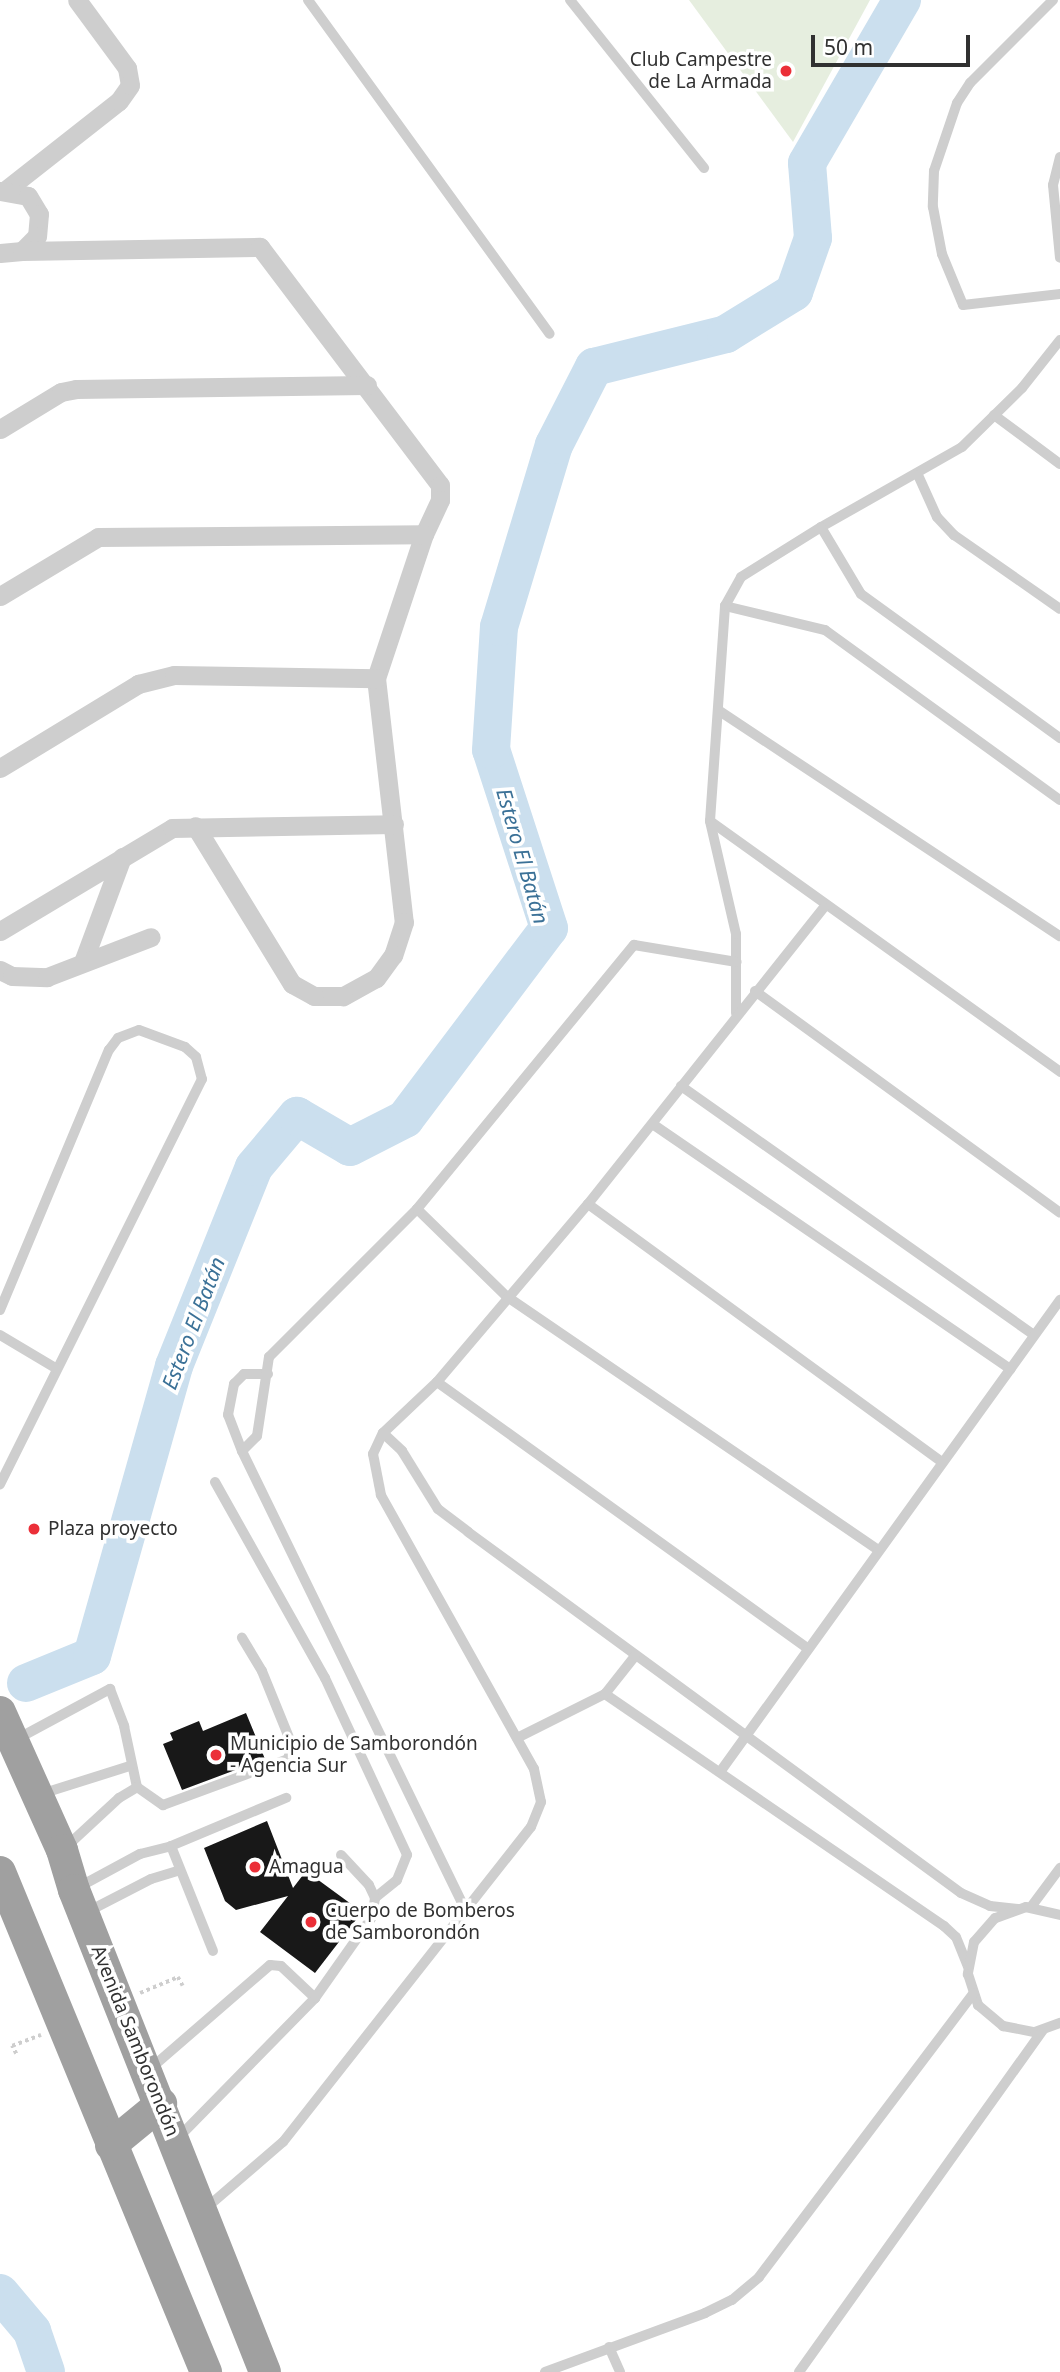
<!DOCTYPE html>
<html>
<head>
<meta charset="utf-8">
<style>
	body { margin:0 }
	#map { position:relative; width:1060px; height:2372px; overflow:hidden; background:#fff; font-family:"Noto Sans",sans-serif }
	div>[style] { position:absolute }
	.green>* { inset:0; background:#e6eedf }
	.river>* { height:38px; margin:-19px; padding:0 19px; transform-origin:19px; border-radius:19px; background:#cbdfee }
	.building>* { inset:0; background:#181818 }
	.path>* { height:3.5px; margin-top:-1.75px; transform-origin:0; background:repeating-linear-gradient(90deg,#cecece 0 3.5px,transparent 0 7px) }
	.service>* { height:10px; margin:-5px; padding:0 5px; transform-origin:5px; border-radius:5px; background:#cecece }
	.minor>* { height:19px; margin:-9.5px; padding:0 9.5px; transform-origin:9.5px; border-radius:9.5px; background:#cecece }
	.trunk>* { height:32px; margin:-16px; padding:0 16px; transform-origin:16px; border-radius:16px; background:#a0a0a0 }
	.dots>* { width:19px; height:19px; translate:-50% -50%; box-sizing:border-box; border:4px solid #fff; border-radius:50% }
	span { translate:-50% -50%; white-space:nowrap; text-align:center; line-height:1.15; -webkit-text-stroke:7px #fff; paint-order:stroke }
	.poi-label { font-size:19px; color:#313131 }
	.right { translate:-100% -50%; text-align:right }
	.left { translate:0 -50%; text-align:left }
	.street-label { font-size:19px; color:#313131 }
	.water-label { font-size:21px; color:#3b7197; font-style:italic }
	.scale { position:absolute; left:811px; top:35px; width:159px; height:32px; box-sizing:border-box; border:4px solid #313131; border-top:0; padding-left:9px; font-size:21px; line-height:24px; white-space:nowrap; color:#313131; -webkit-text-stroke:5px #fff; paint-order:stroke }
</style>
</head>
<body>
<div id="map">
	<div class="green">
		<i style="clip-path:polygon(689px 0,870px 0,793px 142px)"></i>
	</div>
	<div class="river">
		<i style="left:26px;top:1683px;width:71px;rotate:-22.2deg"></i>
		<i style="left:92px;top:1656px;width:301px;rotate:-74.2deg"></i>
		<i style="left:174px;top:1366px;width:214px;rotate:-68.1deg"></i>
		<i style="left:254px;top:1167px;width:67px;rotate:-49.9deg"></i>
		<i style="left:297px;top:1116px;width:61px;rotate:30.3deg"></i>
		<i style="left:350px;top:1147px;width:62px;rotate:-27deg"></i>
		<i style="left:405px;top:1119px;width:239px;rotate:-53deg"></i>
		<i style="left:549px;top:928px;width:187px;rotate:-108deg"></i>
		<i style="left:491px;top:750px;width:123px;rotate:-86.3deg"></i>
		<i style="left:499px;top:627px;width:190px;rotate:-73.2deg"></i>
		<i style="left:554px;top:445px;width:88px;rotate:-62.9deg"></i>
		<i style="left:594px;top:367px;width:136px;rotate:-14deg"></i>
		<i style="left:726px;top:334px;width:80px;rotate:-31.7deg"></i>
		<i style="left:794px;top:292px;width:57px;rotate:-70.6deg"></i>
		<i style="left:813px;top:238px;width:75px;rotate:-94.6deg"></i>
		<i style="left:807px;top:163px;width:189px;rotate:-59.8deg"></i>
		<i style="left:0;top:2293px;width:50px;rotate:49.9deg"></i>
		<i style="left:32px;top:2331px;width:43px;rotate:71.1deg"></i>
	</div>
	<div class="building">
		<i style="clip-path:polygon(246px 1713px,265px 1759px,182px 1790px,163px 1744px,173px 1740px,170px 1733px,199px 1721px,203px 1731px)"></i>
		<i style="clip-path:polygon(267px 1821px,293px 1888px,306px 1871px,362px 1912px,315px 1973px,260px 1932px,288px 1896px,236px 1910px,225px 1901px,204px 1848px)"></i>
	</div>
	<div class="path">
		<i style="left:140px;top:1993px;width:41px;rotate:-22.8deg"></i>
		<i style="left:178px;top:1977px;width:10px;rotate:61deg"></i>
		<i style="left:16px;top:2054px;width:9px;rotate:-117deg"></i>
		<i style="left:12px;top:2046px;width:31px;rotate:-21deg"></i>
	</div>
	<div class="service">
		<i style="left:308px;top:0;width:412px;rotate:54.1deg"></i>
		<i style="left:570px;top:0;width:215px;rotate:51.4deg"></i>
		<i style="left:1053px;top:0;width:117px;rotate:135deg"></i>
		<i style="left:970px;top:83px;width:24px;rotate:123deg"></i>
		<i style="left:957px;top:103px;width:72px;rotate:108.7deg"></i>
		<i style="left:934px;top:171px;width:36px;rotate:92deg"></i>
		<i style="left:933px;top:207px;width:48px;rotate:79.2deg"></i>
		<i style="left:942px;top:254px;width:55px;rotate:67.6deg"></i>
		<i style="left:963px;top:305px;width:98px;rotate:-6.5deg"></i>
		<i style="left:1060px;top:157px;width:29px;rotate:104deg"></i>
		<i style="left:1053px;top:185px;width:73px;rotate:84.5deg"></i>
		<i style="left:1060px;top:340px;width:61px;rotate:128.4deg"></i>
		<i style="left:1022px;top:388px;width:84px;rotate:135.5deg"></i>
		<i style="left:962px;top:447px;width:162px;rotate:150.4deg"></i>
		<i style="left:821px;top:527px;width:78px;rotate:59.2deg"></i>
		<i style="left:861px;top:594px;width:246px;rotate:35.9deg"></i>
		<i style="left:994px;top:415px;width:82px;rotate:36.6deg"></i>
		<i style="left:918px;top:475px;width:46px;rotate:65.7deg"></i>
		<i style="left:937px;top:517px;width:25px;rotate:47deg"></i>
		<i style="left:954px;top:535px;width:129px;rotate:34.9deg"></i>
		<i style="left:725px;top:606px;width:103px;rotate:13.5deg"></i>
		<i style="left:825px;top:630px;width:290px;rotate:35.9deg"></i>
		<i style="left:718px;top:710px;width:410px;rotate:33.5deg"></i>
		<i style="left:710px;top:821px;width:431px;rotate:35.6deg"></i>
		<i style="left:755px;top:991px;width:377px;rotate:36deg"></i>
		<i style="left:736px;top:1013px;width:79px;rotate:-90deg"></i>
		<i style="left:736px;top:934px;width:116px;rotate:-103deg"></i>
		<i style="left:710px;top:821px;width:216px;rotate:-86deg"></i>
		<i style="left:725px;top:606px;width:33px;rotate:-61deg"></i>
		<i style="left:741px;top:577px;width:94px;rotate:-32deg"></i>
		<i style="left:681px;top:1086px;width:432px;rotate:35.2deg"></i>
		<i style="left:654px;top:1125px;width:432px;rotate:34.4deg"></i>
		<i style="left:588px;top:1204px;width:438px;rotate:36.1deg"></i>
		<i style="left:417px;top:1209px;width:124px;rotate:44.3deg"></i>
		<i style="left:506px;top:1296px;width:450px;rotate:34.3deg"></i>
		<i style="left:0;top:1310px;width:282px;rotate:-67.3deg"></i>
		<i style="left:109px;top:1050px;width:15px;rotate:-53deg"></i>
		<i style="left:118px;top:1038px;width:22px;rotate:-21deg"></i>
		<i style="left:139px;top:1030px;width:49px;rotate:20.3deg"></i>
		<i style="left:185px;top:1047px;width:15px;rotate:42deg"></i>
		<i style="left:196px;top:1057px;width:23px;rotate:75deg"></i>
		<i style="left:202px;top:1079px;width:453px;rotate:116.5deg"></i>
		<i style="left:0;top:1335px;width:66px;rotate:30.8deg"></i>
		<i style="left:437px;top:1382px;width:456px;rotate:35.7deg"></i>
		<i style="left:383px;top:1433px;width:26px;rotate:43deg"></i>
		<i style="left:402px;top:1451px;width:68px;rotate:58.2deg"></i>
		<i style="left:438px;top:1509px;width:38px;rotate:37deg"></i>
		<i style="left:468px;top:1532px;width:611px;rotate:36.21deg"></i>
		<i style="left:961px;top:1893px;width:32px;rotate:24deg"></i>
		<i style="left:990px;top:1906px;width:28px;rotate:6deg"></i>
		<i style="left:242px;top:1451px;width:39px;rotate:-111deg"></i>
		<i style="left:228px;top:1415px;width:32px;rotate:-79deg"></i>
		<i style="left:234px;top:1384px;width:14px;rotate:-45deg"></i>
		<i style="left:244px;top:1374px;width:24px"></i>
		<i style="left:215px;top:1482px;width:225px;rotate:60.7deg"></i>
		<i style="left:325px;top:1678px;width:195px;rotate:65.1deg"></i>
		<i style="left:407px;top:1855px;width:27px;rotate:112deg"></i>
		<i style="left:397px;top:1880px;width:28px;rotate:141deg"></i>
		<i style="left:605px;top:1694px;width:411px;rotate:34.4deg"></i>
		<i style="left:944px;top:1926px;width:16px;rotate:43deg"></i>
		<i style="left:956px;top:1937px;width:32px;rotate:68deg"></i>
		<i style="left:517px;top:1738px;width:98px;rotate:-26.6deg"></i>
		<i style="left:605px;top:1694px;width:48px;rotate:-51.7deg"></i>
		<i style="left:17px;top:1739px;width:106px;rotate:-28.3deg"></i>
		<i style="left:110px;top:1689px;width:40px;rotate:69deg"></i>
		<i style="left:124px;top:1726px;width:62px;rotate:78deg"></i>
		<i style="left:137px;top:1787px;width:32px;rotate:35deg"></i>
		<i style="left:163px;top:1805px;width:133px;rotate:-20.2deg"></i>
		<i style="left:288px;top:1759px;width:15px;rotate:-74deg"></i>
		<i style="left:292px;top:1745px;width:80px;rotate:-112.1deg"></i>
		<i style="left:262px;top:1671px;width:39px;rotate:-121deg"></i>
		<i style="left:720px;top:1772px;width:582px;rotate:-54.23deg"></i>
		<i style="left:41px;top:1794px;width:93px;rotate:-17.5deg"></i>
		<i style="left:171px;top:1846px;width:113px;rotate:68.2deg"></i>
		<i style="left:66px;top:1847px;width:72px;rotate:-42.8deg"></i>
		<i style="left:119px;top:1798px;width:21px;rotate:-31deg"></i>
		<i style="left:77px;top:1888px;width:72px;rotate:-28.4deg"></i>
		<i style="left:140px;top:1854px;width:32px;rotate:-14deg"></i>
		<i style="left:171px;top:1846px;width:125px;rotate:-22.7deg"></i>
		<i style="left:1031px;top:1907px;width:49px;rotate:-53.4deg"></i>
		<i style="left:465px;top:1909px;width:509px;rotate:-115.96deg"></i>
		<i style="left:242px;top:1451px;width:21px;rotate:-45deg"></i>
		<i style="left:257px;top:1436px;width:80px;rotate:-81.4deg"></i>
		<i style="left:269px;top:1357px;width:209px;rotate:-45deg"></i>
		<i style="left:417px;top:1209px;width:342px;rotate:-50.6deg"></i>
		<i style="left:634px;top:945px;width:104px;rotate:9.4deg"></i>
		<i style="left:87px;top:1912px;width:72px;rotate:-27.3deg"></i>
		<i style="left:151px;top:1879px;width:30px;rotate:-17deg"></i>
		<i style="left:1060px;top:1915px;width:35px;rotate:-167deg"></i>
		<i style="left:1026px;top:1907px;width:33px;rotate:160deg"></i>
		<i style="left:995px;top:1918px;width:32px;rotate:131deg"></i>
		<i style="left:974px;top:1942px;width:33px;rotate:101deg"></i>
		<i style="left:968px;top:1974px;width:33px;rotate:72deg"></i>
		<i style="left:978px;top:2005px;width:33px;rotate:40deg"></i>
		<i style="left:1003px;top:2026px;width:33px;rotate:11deg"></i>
		<i style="left:1035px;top:2032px;width:27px;rotate:-20deg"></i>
		<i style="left:150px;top:2069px;width:159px;rotate:-40.9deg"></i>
		<i style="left:270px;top:1965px;width:11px;rotate:5deg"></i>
		<i style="left:281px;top:1966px;width:47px;rotate:43.3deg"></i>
		<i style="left:178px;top:2138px;width:196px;rotate:-45.6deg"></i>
		<i style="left:315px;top:1998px;width:99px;rotate:-54.9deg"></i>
		<i style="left:372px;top:1917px;width:19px;rotate:-81deg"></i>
		<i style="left:375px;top:1898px;width:14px;rotate:-115deg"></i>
		<i style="left:369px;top:1885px;width:41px;rotate:-133deg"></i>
		<i style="left:205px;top:2209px;width:103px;rotate:-40.7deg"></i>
		<i style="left:283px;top:2142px;width:401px;rotate:-51.8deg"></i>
		<i style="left:531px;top:1827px;width:27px;rotate:-68deg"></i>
		<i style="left:541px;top:1802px;width:34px;rotate:-102deg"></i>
		<i style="left:534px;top:1769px;width:314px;rotate:-119.2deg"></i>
		<i style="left:381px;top:1495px;width:42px;rotate:-101deg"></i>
		<i style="left:373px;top:1454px;width:23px;rotate:-65deg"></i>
		<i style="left:383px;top:1433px;width:74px;rotate:-43.4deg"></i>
		<i style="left:437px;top:1382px;width:233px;rotate:-49.7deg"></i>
		<i style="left:588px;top:1204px;width:379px;rotate:-51.5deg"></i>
		<i style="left:609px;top:2347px;width:27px;rotate:66deg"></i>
		<i style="left:545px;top:2372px;width:171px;rotate:-20.2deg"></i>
		<i style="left:705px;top:2313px;width:30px;rotate:-26deg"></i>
		<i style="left:732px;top:2300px;width:35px;rotate:-40deg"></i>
		<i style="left:759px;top:2277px;width:355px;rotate:-52.9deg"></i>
		<i style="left:799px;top:2372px;width:420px;rotate:-54.5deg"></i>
	</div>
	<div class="minor">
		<i style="left:7px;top:189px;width:142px;rotate:-38.2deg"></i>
		<i style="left:119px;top:101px;width:19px;rotate:-55deg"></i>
		<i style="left:130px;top:85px;width:17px;rotate:-100deg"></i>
		<i style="left:127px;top:68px;width:84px;rotate:-126.3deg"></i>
		<i style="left:0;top:191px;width:28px;rotate:10deg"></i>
		<i style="left:28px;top:196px;width:21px;rotate:59deg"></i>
		<i style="left:39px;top:214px;width:22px;rotate:95deg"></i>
		<i style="left:37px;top:236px;width:21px;rotate:135deg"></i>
		<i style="left:22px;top:251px;width:22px;rotate:175deg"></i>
		<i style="left:22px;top:251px;width:238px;rotate:-1deg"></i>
		<i style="left:260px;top:247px;width:298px;rotate:52.9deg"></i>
		<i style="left:440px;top:485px;width:15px;rotate:90deg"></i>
		<i style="left:440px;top:500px;width:38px;rotate:115deg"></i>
		<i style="left:424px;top:534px;width:152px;rotate:108.4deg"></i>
		<i style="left:376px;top:678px;width:246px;rotate:83.5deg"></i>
		<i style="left:404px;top:922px;width:35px;rotate:108deg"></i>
		<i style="left:393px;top:955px;width:29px;rotate:126deg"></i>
		<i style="left:376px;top:978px;width:38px;rotate:151deg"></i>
		<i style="left:343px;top:996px;width:29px;rotate:180deg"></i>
		<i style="left:314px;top:996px;width:25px;rotate:-151deg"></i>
		<i style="left:292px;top:984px;width:185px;rotate:-121.5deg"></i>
		<i style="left:0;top:429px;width:71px;rotate:-31.2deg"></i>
		<i style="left:61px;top:392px;width:15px;rotate:-11deg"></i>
		<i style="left:76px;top:389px;width:291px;rotate:-0.8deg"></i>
		<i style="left:0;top:596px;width:114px;rotate:-31deg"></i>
		<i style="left:98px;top:537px;width:326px;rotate:-0.5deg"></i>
		<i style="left:0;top:768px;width:162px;rotate:-31.3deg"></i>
		<i style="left:138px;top:684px;width:37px;rotate:-14deg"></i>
		<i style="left:174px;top:675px;width:202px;rotate:0.9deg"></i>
		<i style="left:0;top:931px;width:200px;rotate:-30.9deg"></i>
		<i style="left:172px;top:828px;width:222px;rotate:-1deg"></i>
		<i style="left:83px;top:962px;width:112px;rotate:-69.6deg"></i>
		<i style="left:0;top:970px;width:13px;rotate:27deg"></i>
		<i style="left:12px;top:976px;width:35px;rotate:2deg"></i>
		<i style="left:47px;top:977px;width:111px;rotate:-21deg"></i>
	</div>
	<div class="trunk">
		<i style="left:0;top:1712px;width:151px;rotate:65.8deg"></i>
		<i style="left:62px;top:1850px;width:42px;rotate:73.3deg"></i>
		<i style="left:74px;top:1890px;width:518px;rotate:68.38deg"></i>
		<i style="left:0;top:1872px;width:541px;rotate:67.61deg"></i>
		<i style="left:111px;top:2145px;width:65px;rotate:-39.4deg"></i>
	</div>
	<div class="dots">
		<i style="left:786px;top:71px;background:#eb2f38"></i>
		<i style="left:34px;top:1529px;background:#eb2f38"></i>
		<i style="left:216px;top:1755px;background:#eb2f38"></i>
		<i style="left:255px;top:1867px;background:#eb2f38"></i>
		<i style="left:311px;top:1922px;background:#eb2f38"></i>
	</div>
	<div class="poi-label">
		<span class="right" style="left:772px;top:71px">Club Campestre<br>de La Armada</span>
		<span class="left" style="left:48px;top:1529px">Plaza proyecto</span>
		<span class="left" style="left:230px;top:1755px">Municipio de Samborondón<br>- Agencia Sur</span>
		<span class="left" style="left:269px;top:1867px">Amagua</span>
		<span class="left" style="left:325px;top:1922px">Cuerpo de Bomberos<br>de Samborondón</span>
	</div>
	<div class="street-label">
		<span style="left:135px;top:2041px;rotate:68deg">Avenida Samborondón</span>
	</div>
	<div class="water-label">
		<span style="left:523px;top:856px;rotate:74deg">Estero El Batán</span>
		<span style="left:193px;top:1323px;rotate:-69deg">Estero El Batán</span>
	</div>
	<div class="scale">50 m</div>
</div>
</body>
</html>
